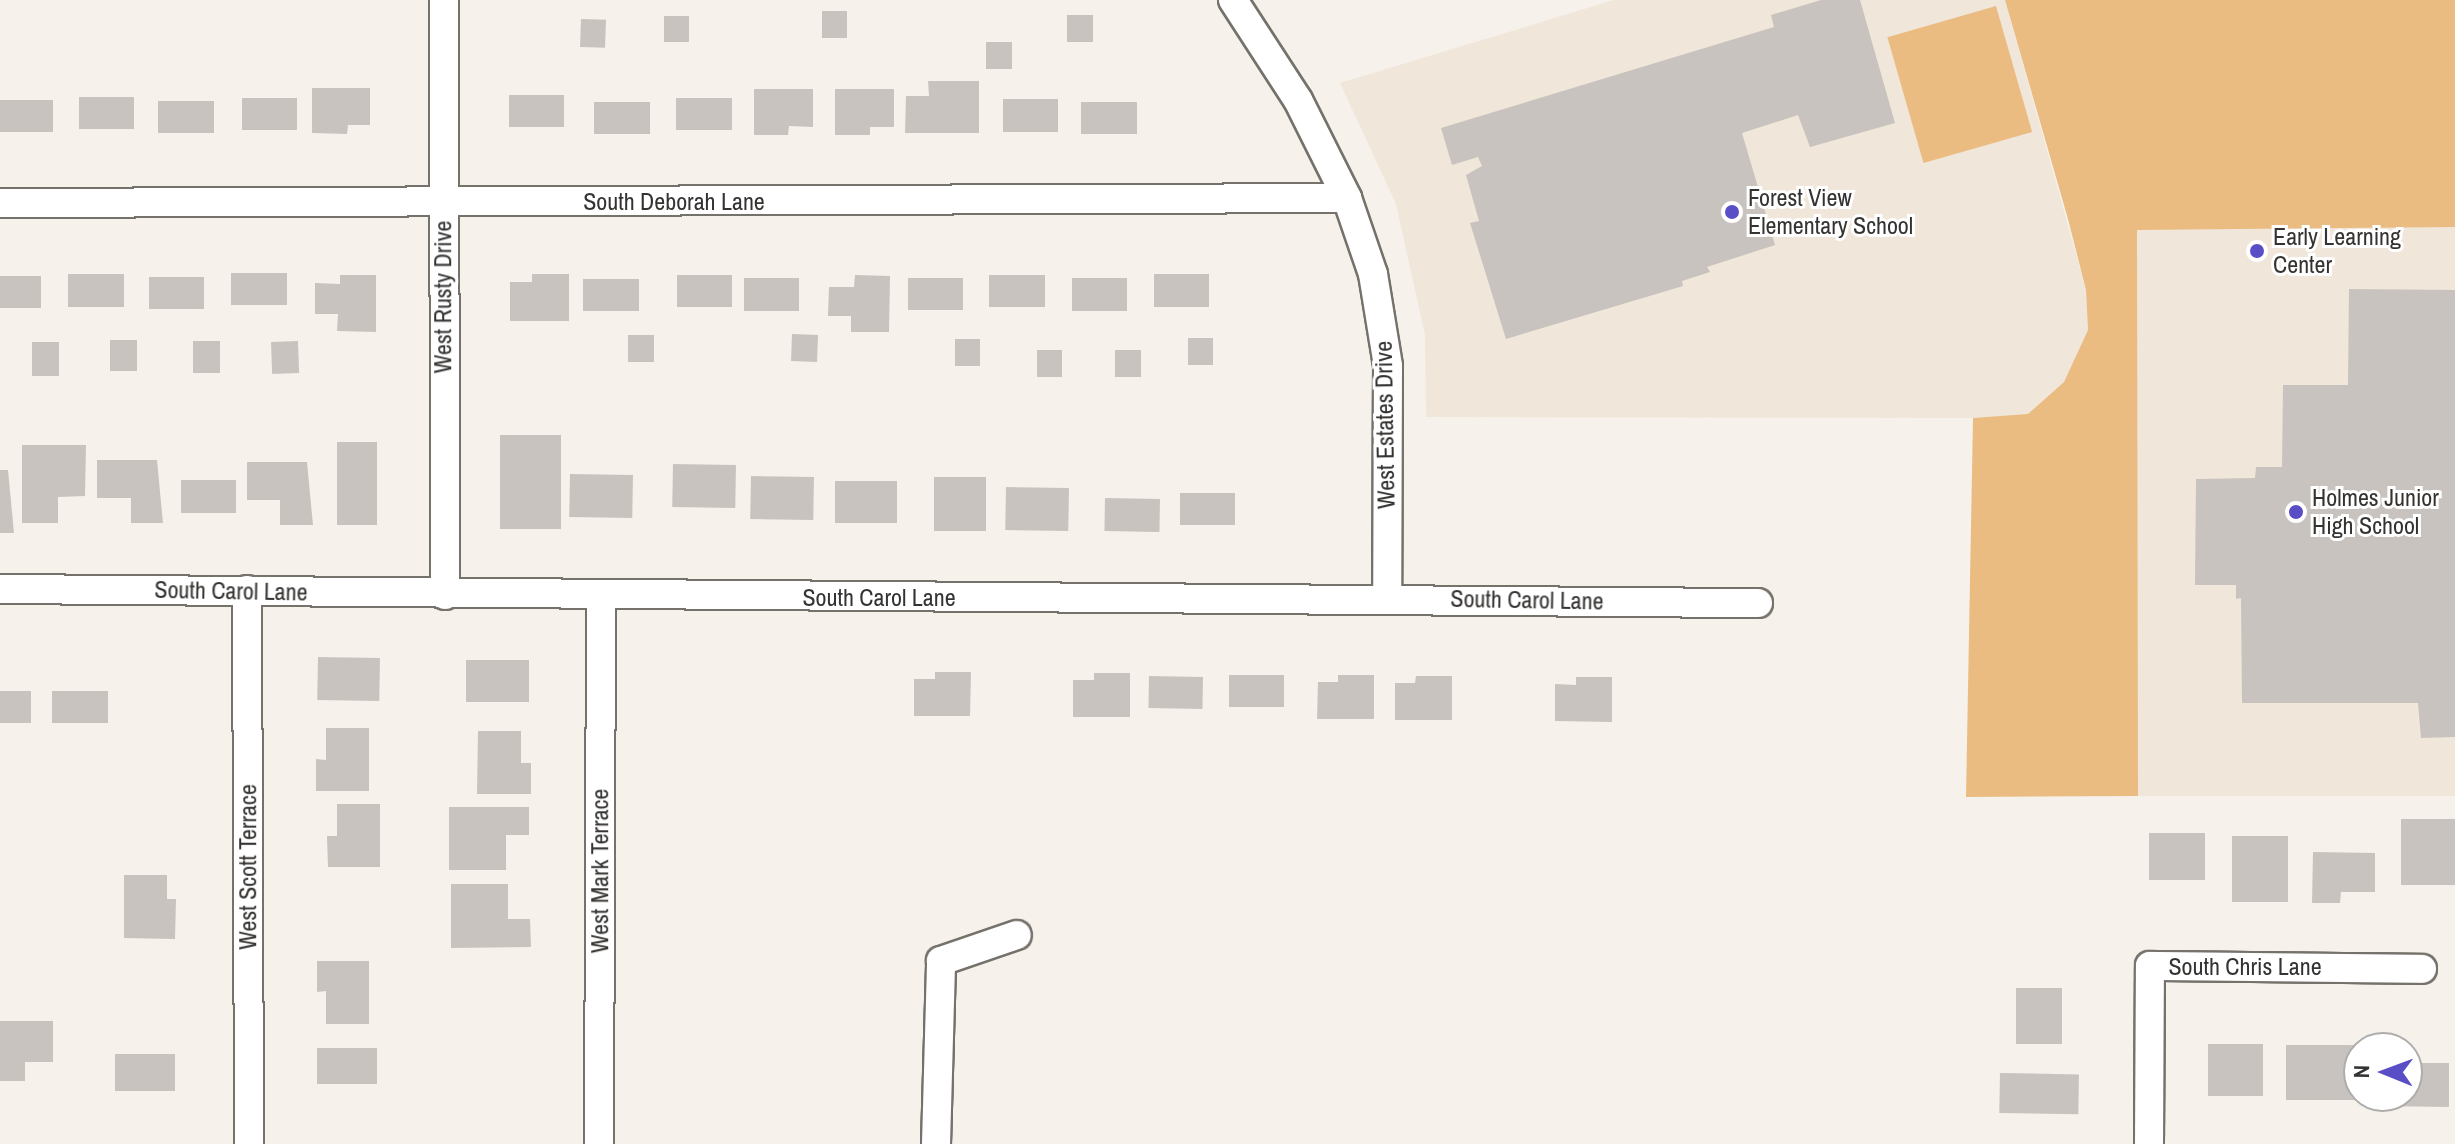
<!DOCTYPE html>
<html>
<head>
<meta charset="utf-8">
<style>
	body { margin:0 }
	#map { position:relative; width:2455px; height:1144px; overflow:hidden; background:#f6f1eb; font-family:"Archivo Narrow",sans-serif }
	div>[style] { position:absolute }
	.built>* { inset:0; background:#f0e6da; transform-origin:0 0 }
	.green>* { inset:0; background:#eabc82; transform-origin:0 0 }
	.building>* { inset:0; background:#c8c3be; transform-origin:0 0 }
	.roads { filter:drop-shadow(2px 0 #75716b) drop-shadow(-2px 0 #75716b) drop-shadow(0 2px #75716b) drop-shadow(0 -2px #75716b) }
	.minor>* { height:28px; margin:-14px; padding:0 14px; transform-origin:14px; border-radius:14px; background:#fff }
	.dots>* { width:22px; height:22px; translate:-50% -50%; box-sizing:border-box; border:4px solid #fff; border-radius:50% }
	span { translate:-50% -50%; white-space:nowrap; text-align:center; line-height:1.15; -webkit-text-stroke:6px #fff; paint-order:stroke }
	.poi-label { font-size:24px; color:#353331 }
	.left { translate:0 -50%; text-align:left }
	.street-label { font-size:24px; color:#353331 }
	.north { position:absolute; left:2343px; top:1032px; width:80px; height:80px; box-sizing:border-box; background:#fff; border:2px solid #aeadad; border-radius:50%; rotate:271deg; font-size:22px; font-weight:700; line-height:32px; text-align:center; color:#353331 }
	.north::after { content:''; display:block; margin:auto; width:28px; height:36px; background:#5a4ec6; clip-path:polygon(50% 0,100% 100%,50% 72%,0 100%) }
</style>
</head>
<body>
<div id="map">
	<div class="built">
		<i style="clip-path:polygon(1614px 0,2005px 0,2086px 290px,2088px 330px,2064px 382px,2028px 415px,1973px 418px,1426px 417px,1425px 335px,1396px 204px,1340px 83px)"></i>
		<i style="left:2455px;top:227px;width:569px;height:318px;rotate:90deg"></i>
	</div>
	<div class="green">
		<i style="clip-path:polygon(2005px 0,2455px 0,2455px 227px,2137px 230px,2138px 796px,1966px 797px,1973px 418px,2028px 414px,2064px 382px,2088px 330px,2086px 290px,2068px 219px)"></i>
		<i style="left:1996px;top:6px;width:131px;height:113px;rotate:74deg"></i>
	</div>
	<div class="building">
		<i style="clip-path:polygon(1821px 0,1860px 0,1895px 123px,1810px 147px,1798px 115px,1742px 133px,1775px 245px,1707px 267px,1710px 272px,1682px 281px,1683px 286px,1506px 339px,1470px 223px,1479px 221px,1466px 175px,1482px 166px,1478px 157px,1452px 165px,1441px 128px,1774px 27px,1771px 15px)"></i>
		<i style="left:822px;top:11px;width:25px;height:27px"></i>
		<i style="left:1067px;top:15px;width:26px;height:27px"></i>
		<i style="left:664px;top:16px;width:25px;height:26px"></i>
		<i style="left:581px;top:19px;width:25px;height:28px;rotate:2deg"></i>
		<i style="left:986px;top:42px;width:26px;height:27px"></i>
		<i style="clip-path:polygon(928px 81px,979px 81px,979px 133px,905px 133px,906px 96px,929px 96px)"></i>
		<i style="clip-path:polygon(312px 88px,370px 88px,370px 125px,348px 125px,347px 134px,312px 133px)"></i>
		<i style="clip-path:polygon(754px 89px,813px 89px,813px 127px,789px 126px,788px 135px,754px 135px)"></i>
		<i style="clip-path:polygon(835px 89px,894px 89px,894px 127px,870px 127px,870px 135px,835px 135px)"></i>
		<i style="left:509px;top:95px;width:55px;height:32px"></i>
		<i style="left:79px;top:97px;width:55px;height:32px"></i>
		<i style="left:242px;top:98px;width:55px;height:32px"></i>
		<i style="left:676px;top:98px;width:56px;height:32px"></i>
		<i style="left:1003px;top:99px;width:55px;height:33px"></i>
		<i style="left:0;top:100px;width:53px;height:32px"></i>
		<i style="left:158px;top:101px;width:56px;height:32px"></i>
		<i style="left:594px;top:102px;width:56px;height:32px"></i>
		<i style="left:1081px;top:102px;width:56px;height:32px"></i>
		<i style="left:231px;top:273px;width:56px;height:32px"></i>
		<i style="left:68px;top:274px;width:56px;height:33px"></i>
		<i style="clip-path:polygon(532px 274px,569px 274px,569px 321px,510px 321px,510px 282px,532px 282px)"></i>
		<i style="left:1154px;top:274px;width:55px;height:33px"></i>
		<i style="clip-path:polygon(340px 275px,376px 275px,376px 332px,337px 331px,338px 314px,315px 314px,315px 283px,340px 284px)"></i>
		<i style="left:677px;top:275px;width:55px;height:32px"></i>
		<i style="clip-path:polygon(855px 275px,890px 276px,889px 332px,851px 332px,851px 316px,828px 316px,829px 287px,854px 287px)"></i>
		<i style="left:989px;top:275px;width:56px;height:32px"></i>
		<i style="left:0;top:276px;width:41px;height:32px"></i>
		<i style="left:149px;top:277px;width:55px;height:32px"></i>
		<i style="left:744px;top:278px;width:55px;height:33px"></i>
		<i style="left:908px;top:278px;width:55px;height:32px"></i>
		<i style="left:1072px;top:278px;width:55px;height:33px"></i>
		<i style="left:583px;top:279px;width:56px;height:32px"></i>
		<i style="clip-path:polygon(2349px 289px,2455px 290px,2455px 737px,2421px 738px,2418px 703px,2242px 703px,2241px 598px,2236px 599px,2236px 585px,2195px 585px,2196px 479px,2255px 478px,2256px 467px,2282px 467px,2283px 385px,2348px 385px)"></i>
		<i style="left:792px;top:334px;width:26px;height:27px;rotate:2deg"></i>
		<i style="left:628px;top:335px;width:26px;height:27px"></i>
		<i style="left:1188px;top:338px;width:25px;height:27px"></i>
		<i style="left:955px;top:339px;width:25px;height:27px"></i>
		<i style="left:110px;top:340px;width:27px;height:31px"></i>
		<i style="left:193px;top:341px;width:27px;height:32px"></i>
		<i style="left:298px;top:341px;width:32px;height:27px;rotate:88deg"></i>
		<i style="left:32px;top:342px;width:27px;height:34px"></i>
		<i style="left:1037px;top:350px;width:25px;height:27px"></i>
		<i style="left:1115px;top:350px;width:26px;height:27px"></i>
		<i style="left:500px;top:435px;width:61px;height:94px"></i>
		<i style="left:337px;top:442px;width:40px;height:83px"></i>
		<i style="clip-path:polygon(22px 445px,86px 445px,85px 496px,58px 497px,58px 523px,22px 523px)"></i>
		<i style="clip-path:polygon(97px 460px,157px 460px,163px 523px,131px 523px,131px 498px,97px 498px)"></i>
		<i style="clip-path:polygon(247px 462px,307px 462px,313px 525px,280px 525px,280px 500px,247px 500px)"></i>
		<i style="left:673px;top:464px;width:63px;height:43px;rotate:1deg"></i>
		<i style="clip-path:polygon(0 470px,8px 470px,14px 533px,0 533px)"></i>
		<i style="left:570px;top:474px;width:63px;height:43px;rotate:1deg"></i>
		<i style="left:751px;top:476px;width:63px;height:43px;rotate:1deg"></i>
		<i style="left:934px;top:477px;width:52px;height:54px"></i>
		<i style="left:181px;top:480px;width:55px;height:33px"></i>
		<i style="left:835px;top:481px;width:62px;height:42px"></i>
		<i style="left:1006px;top:487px;width:63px;height:43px;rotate:1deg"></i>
		<i style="left:1180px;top:493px;width:55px;height:32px"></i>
		<i style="left:1105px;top:498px;width:55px;height:33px;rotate:1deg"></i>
		<i style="left:318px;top:657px;width:62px;height:43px;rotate:1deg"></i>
		<i style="left:466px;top:660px;width:63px;height:42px"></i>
		<i style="clip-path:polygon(935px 672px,971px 672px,970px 716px,914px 716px,914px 679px,935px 679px)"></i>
		<i style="clip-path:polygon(1094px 673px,1130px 673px,1130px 717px,1073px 717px,1073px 680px,1094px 680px)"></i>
		<i style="left:1229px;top:675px;width:55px;height:32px"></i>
		<i style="clip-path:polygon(1338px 675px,1374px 675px,1374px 719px,1317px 719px,1318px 682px,1338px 682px)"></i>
		<i style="left:1149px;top:676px;width:54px;height:32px;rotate:1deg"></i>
		<i style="clip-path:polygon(1416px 676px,1452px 676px,1452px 720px,1395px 720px,1395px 683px,1415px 683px)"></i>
		<i style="clip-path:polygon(1576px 677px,1612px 677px,1612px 722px,1555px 721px,1555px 684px,1576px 685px)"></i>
		<i style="left:0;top:691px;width:31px;height:32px"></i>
		<i style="left:52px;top:691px;width:56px;height:32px"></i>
		<i style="clip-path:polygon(326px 728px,369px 728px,369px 791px,316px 791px,316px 759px,326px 760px)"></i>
		<i style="clip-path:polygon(478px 731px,521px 731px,521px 763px,531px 763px,531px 794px,477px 794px)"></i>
		<i style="clip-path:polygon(337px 804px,380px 804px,380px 867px,328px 867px,327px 836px,337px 836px)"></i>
		<i style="clip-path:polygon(449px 807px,529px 807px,529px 835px,506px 835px,506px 870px,449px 870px)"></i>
		<i style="left:2401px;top:819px;width:54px;height:66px"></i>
		<i style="left:2149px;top:833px;width:56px;height:47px"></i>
		<i style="left:2232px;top:836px;width:56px;height:66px"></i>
		<i style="clip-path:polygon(2313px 852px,2375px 853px,2375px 892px,2341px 892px,2340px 903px,2312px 903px)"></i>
		<i style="clip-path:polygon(124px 875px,167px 875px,167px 899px,176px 899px,175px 939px,124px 938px)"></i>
		<i style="clip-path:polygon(451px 884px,508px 884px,508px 919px,530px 919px,531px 947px,451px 948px)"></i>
		<i style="clip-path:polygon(317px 961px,369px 961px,369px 1024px,326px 1024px,326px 991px,317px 992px)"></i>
		<i style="left:2016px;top:988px;width:46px;height:56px"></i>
		<i style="clip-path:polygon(0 1021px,53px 1021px,53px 1062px,25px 1062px,25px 1081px,0 1081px)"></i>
		<i style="left:2208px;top:1044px;width:55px;height:52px"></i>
		<i style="left:2286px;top:1045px;width:73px;height:55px"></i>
		<i style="left:317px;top:1048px;width:60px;height:36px"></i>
		<i style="left:115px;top:1054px;width:60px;height:37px"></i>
		<i style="clip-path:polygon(2407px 1063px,2449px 1063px,2449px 1107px,2378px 1106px,2378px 1096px,2407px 1096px)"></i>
		<i style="left:2000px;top:1073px;width:79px;height:40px;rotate:1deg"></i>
	</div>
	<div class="roads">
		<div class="minor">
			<i style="left:444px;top:0;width:595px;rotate:89.9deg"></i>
			<i style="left:1233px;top:0;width:119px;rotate:57deg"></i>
			<i style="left:1298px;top:100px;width:110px;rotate:63.4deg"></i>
			<i style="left:1347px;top:198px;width:80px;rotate:71.1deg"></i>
			<i style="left:1373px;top:274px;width:93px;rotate:80.7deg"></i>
			<i style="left:1388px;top:366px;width:233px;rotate:90.2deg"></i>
			<i style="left:0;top:203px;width:1347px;rotate:-0.21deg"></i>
			<i style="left:0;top:589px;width:1758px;rotate:0.46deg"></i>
			<i style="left:247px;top:590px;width:554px;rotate:89.79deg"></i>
			<i style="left:599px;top:1144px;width:547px;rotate:-89.79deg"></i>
			<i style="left:936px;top:1144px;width:183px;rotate:-88.4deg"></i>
			<i style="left:941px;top:961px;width:80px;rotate:-18.9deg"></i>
			<i style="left:2149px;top:1144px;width:178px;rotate:-89.7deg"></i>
			<i style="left:2150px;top:966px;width:272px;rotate:0.6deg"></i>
		</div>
	</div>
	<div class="dots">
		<i style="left:1732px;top:212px;background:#5a4ec6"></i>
		<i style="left:2257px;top:251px;background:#5a4ec6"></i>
		<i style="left:2296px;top:512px;background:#5a4ec6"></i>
	</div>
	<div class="poi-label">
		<span class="left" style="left:1748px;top:212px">Forest View<br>Elementary School</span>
		<span class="left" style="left:2273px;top:251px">Early Learning<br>Center</span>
		<span class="left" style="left:2312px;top:512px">Holmes Junior<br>High School</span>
	</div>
	<div class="street-label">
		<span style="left:674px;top:202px">South Deborah Lane</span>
		<span style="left:443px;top:297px;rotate:-90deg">West Rusty Drive</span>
		<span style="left:1385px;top:425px;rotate:-91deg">West Estates Drive</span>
		<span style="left:231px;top:591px;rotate:1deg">South Carol Lane</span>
		<span style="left:879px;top:598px">South Carol Lane</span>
		<span style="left:1527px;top:600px;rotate:1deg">South Carol Lane</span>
		<span style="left:248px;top:867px;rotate:-90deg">West Scott Terrace</span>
		<span style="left:600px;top:871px;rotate:-90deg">West Mark Terrace</span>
		<span style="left:2245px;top:967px">South Chris Lane</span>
	</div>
	<div class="north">N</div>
</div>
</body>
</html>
